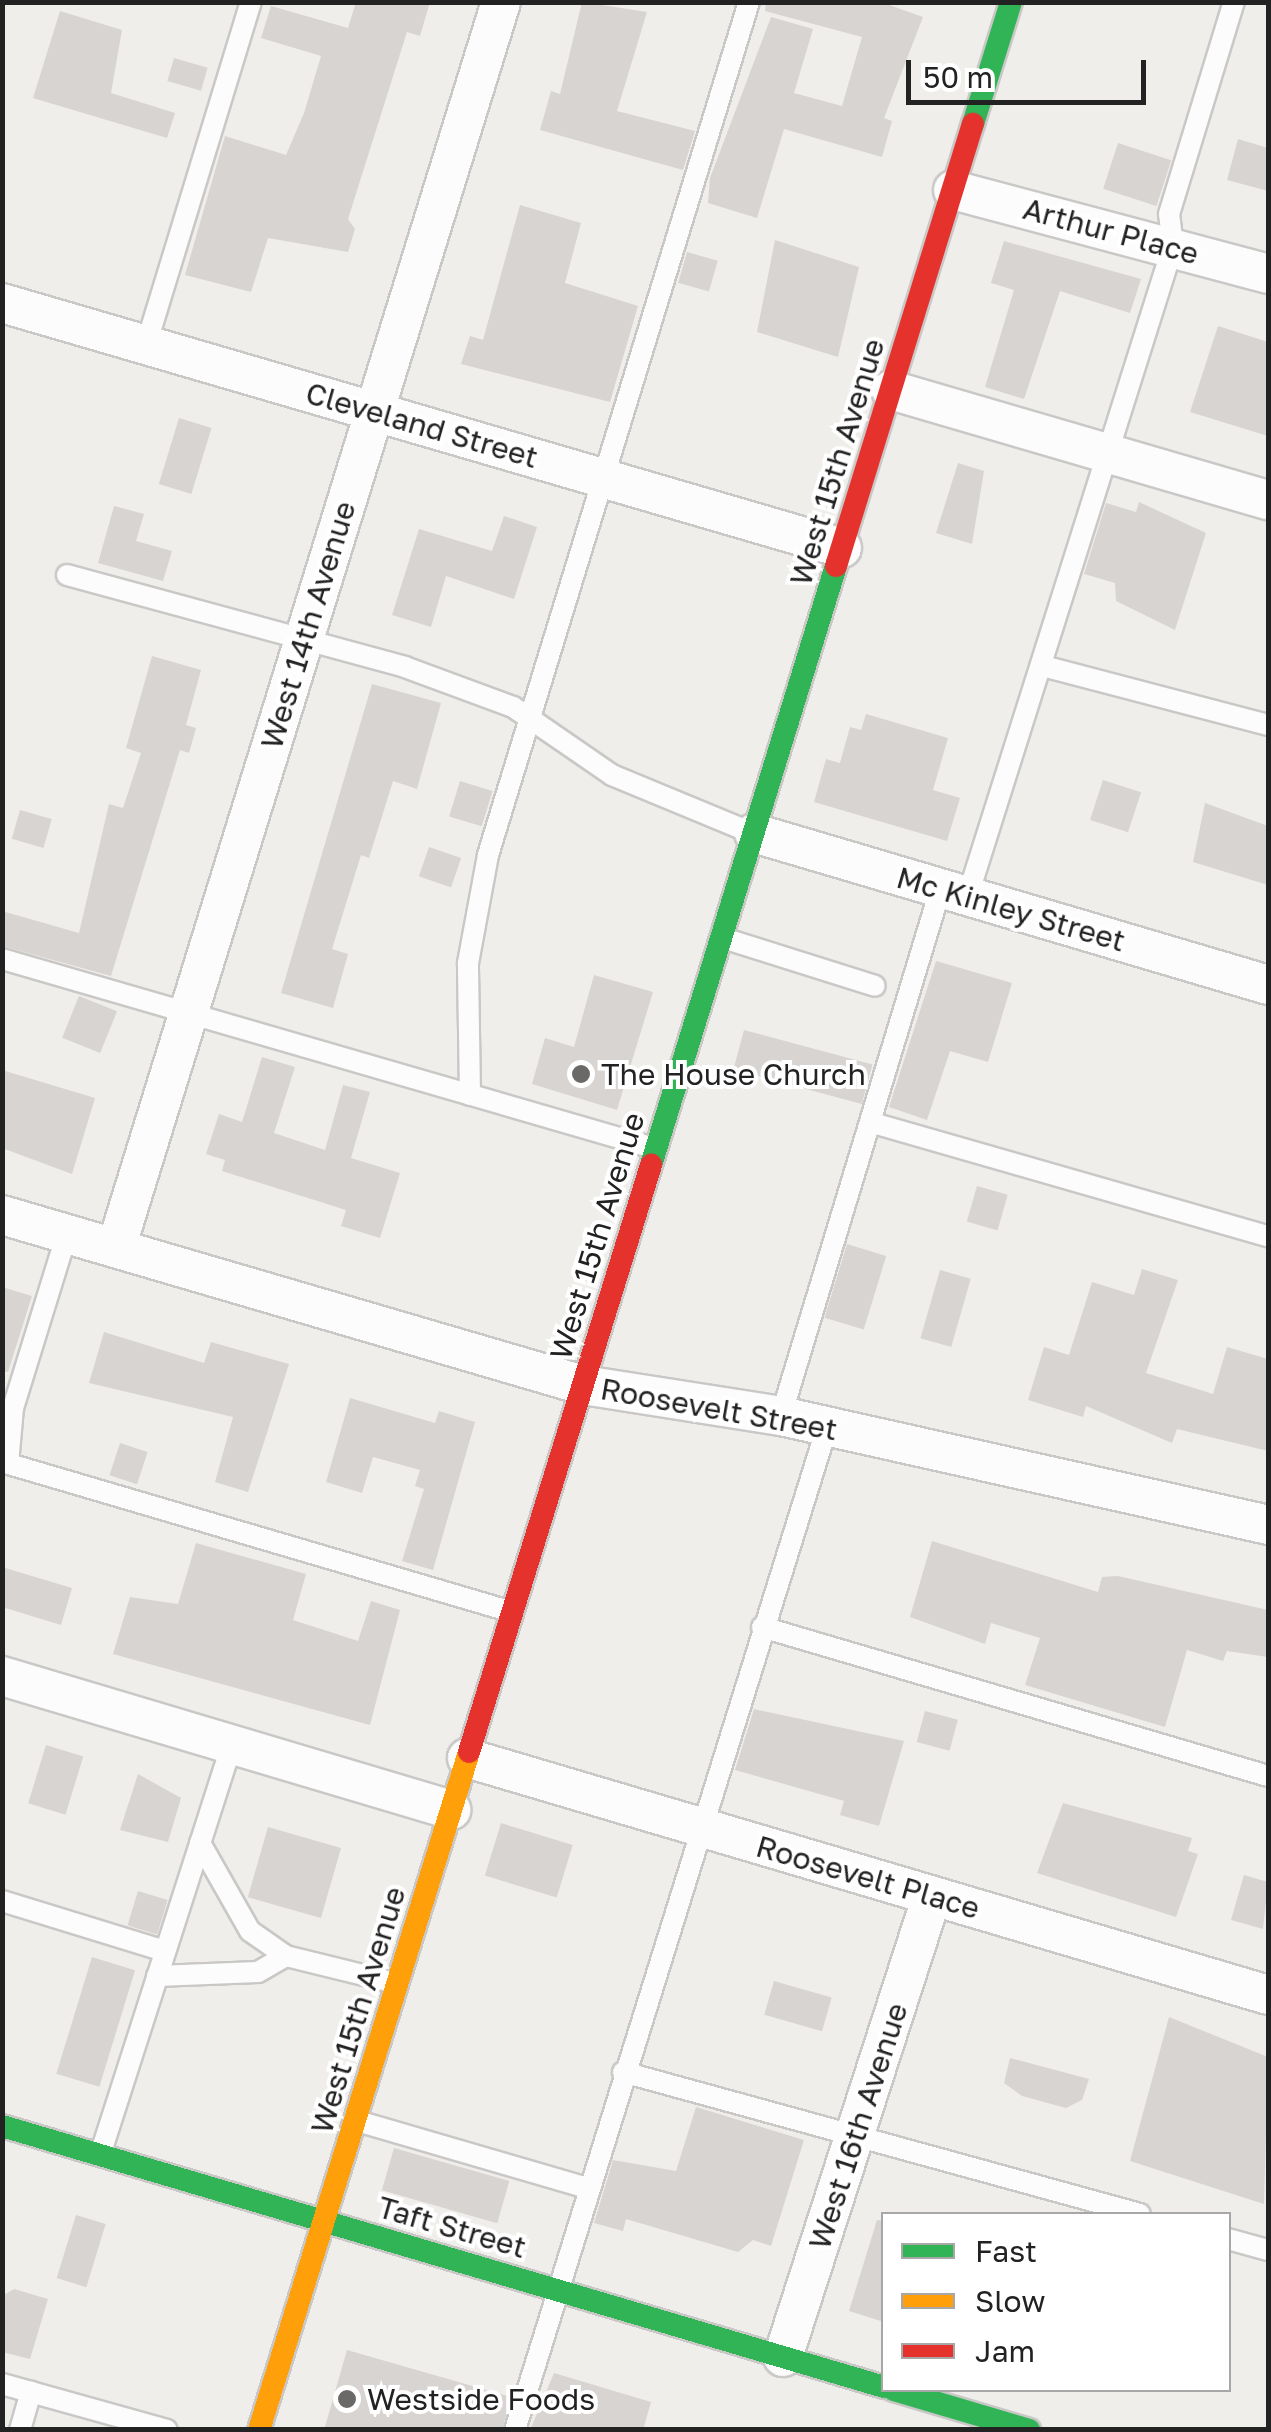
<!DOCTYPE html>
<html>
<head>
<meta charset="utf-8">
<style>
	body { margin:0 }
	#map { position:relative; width:1271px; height:2432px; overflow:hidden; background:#f0eeeb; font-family:"Golos Text",sans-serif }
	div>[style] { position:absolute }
	.building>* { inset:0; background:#d7d4d2; transform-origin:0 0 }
	.roads { filter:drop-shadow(2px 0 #c9c8c7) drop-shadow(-2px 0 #c9c8c7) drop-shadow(0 2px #c9c8c7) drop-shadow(0 -2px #c9c8c7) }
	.lane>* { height:20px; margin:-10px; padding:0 10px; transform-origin:10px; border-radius:10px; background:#fdfcfc }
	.street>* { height:38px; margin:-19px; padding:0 19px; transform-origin:19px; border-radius:19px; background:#fdfcfc }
	.fast>* { height:22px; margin:-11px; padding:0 11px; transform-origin:11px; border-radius:11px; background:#30b455 }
	.slow>* { height:22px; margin:-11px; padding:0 11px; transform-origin:11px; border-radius:11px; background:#ff9f0a }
	.jam>* { height:22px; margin:-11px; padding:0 11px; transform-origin:11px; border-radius:11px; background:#e5322d }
	.dots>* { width:28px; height:28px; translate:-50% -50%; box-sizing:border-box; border:5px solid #fff; border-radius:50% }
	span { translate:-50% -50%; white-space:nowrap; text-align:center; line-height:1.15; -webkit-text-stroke:8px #fff; paint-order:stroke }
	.street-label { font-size:30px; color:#222 }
	.poi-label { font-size:30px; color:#222 }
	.left { translate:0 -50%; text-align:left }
	.frame { position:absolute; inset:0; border:5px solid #222; pointer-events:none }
	.legend { position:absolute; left:881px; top:2212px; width:350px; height:180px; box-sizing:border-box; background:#fff; border:2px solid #a7a7a7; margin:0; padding:12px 18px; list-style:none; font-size:30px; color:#222 }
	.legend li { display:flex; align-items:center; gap:20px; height:50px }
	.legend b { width:50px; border:2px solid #a7a7a7 }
	.scale { position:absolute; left:906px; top:60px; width:240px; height:45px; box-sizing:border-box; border:5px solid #222; border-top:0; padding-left:12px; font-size:30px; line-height:35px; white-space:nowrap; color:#222; -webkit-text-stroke:8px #fff; paint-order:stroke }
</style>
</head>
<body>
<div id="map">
	<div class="building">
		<i style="clip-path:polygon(356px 2px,430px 2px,420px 36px,407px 32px,348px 219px,355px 229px,348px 252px,268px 238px,251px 292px,185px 275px,225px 136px,286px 155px,304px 113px,321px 56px,261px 38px,271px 6px,348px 28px)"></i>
		<i style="clip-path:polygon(582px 2px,647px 12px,617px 111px,695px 131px,683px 170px,540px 130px,551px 91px,560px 94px)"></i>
		<i style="clip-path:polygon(766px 2px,881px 2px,923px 17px,884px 118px,892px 121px,882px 157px,784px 129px,757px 218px,708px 203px,710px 178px,771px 17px,813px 29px,794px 93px,842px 106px,862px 37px,765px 11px)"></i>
		<i style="clip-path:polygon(60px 11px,122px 30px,111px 93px,175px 113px,167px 138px,33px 98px)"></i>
		<i style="left:174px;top:58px;width:35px;height:24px;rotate:16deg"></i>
		<i style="clip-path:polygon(1238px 139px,1268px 148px,1268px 191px,1227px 180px)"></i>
		<i style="left:1118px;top:143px;width:56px;height:48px;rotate:18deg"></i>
		<i style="clip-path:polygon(520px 205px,581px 223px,565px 283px,638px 306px,610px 402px,461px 364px,470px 336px,483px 340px)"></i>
		<i style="clip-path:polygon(775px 240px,859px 267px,838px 357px,757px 332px)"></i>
		<i style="clip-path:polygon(1004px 241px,1141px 279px,1130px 313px,1060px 291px,1024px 399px,985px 387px,1014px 290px,991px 283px)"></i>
		<i style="left:687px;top:252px;width:32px;height:32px;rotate:16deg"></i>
		<i style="clip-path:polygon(1218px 326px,1268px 342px,1268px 436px,1190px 412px)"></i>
		<i style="left:179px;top:418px;width:34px;height:69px;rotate:17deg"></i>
		<i style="clip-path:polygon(958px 463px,984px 471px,972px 544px,936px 533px)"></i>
		<i style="clip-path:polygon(1139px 502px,1206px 533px,1175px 630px,1116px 601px,1115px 583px,1084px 574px,1106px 503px,1136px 512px)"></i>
		<i style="clip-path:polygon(114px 506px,144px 514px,136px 541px,172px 551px,163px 581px,98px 563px)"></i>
		<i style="clip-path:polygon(504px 516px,537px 527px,514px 599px,446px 576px,431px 627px,392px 615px,419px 529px,492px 551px)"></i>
		<i style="clip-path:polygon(152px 656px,201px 670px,186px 725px,196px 728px,189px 753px,180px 750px,111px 976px,2px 946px,2px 911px,79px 933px,109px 804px,123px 808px,141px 753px,126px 748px)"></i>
		<i style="clip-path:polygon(372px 684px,441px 703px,417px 789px,393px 781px,369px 858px,361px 855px,332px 949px,348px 954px,333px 1008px,281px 993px)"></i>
		<i style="clip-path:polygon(866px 714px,948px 738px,933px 790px,960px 798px,947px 841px,814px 802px,826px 759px,840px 763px,850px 727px,861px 730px)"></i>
		<i style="left:1103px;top:780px;width:40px;height:42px;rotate:18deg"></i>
		<i style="left:460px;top:781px;width:34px;height:37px;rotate:17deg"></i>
		<i style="clip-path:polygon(1205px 803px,1268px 826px,1268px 885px,1193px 862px)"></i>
		<i style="left:20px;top:810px;width:33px;height:30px;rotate:16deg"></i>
		<i style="left:429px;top:847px;width:34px;height:31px;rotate:19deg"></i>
		<i style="clip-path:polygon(936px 961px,1012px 983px,988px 1062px,950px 1051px,927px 1120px,889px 1107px)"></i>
		<i style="clip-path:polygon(594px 975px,653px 992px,617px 1110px,532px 1084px,545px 1038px,574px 1047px)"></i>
		<i style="left:79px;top:996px;width:41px;height:45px;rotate:22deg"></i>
		<i style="left:744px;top:1030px;width:133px;height:41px;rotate:15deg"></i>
		<i style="clip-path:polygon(262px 1057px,295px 1067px,274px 1133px,325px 1150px,343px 1085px,370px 1092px,351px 1158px,400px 1173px,380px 1238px,341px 1226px,346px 1210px,222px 1171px,225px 1160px,206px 1154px,219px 1114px,242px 1122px)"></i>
		<i style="clip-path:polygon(2px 1070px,95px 1098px,72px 1174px,2px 1148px)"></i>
		<i style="left:977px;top:1186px;width:32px;height:37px;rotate:16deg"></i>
		<i style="left:847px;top:1244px;width:41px;height:77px;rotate:17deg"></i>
		<i style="clip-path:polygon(1142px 1269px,1178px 1280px,1146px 1373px,1213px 1394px,1227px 1347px,1268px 1359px,1268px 1451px,1177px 1429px,1172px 1443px,1086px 1406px,1083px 1417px,1028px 1400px,1044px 1347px,1069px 1355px,1092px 1282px,1134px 1295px)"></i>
		<i style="left:940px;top:1270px;width:32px;height:71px;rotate:16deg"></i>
		<i style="clip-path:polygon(2px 1287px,32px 1296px,8px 1372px,2px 1371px)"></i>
		<i style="clip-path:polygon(104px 1332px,204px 1363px,211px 1342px,289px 1364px,248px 1492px,215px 1482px,233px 1417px,89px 1383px)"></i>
		<i style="clip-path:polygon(350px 1398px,435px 1423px,439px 1411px,475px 1422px,433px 1570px,402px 1561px,424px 1489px,415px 1486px,420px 1470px,373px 1457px,362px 1493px,326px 1482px)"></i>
		<i style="left:120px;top:1443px;width:29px;height:34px;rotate:18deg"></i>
		<i style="clip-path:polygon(932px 1541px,1098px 1592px,1102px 1577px,1118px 1576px,1268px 1610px,1268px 1657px,1227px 1651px,1223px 1661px,1187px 1650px,1165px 1727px,1025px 1685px,1040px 1638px,991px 1623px,985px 1644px,910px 1617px)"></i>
		<i style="clip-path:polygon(196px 1543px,306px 1574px,293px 1620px,358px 1641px,371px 1601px,400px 1610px,370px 1725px,113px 1654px,130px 1597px,178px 1604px)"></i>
		<i style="clip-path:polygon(2px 1567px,72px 1588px,61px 1625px,2px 1607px)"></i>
		<i style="clip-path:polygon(754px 1709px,904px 1741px,879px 1826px,840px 1815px,844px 1801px,735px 1770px)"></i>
		<i style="left:925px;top:1711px;width:34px;height:32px;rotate:15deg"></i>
		<i style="left:46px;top:1745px;width:39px;height:61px;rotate:17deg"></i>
		<i style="clip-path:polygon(138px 1774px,181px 1798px,168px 1842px,120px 1830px)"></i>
		<i style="clip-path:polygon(1063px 1803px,1192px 1838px,1188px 1851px,1198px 1854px,1176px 1917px,1037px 1873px)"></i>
		<i style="left:501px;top:1823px;width:75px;height:55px;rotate:17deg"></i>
		<i style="left:268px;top:1827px;width:76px;height:73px;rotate:16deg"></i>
		<i style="clip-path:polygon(1244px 1875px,1268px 1882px,1263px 1929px,1231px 1920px)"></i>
		<i style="left:138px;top:1891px;width:31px;height:36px;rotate:17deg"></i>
		<i style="left:92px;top:1957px;width:45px;height:122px;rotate:17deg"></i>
		<i style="left:774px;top:1981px;width:60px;height:35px;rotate:16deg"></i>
		<i style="clip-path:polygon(1169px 2017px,1268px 2057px,1264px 2204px,1130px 2161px)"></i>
		<i style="clip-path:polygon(1010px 2058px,1089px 2079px,1082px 2100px,1066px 2108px,1022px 2096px,1004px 2083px)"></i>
		<i style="clip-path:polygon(696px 2107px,804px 2140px,771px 2246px,753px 2240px,738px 2252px,626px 2219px,623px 2231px,594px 2223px,613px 2160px,676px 2171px)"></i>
		<i style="left:394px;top:2148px;width:120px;height:44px;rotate:16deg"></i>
		<i style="left:76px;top:2215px;width:31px;height:66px;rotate:17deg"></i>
		<i style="clip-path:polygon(877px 2220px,884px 2221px,884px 2322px,849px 2311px)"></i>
		<i style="clip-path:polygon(14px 2289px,48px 2299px,30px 2359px,2px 2352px,2px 2296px)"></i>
		<i style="clip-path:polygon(347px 2350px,511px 2397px,502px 2430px,324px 2430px)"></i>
		<i style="clip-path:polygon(554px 2373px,651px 2402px,643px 2430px,530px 2430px)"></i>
	</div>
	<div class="roads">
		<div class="lane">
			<i style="left:146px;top:345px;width:359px;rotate:-73deg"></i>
			<i style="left:67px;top:575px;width:350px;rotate:15.2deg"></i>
			<i style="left:405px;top:667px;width:115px;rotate:20.3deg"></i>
			<i style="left:513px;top:707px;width:120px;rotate:34.5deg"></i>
			<i style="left:612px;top:775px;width:152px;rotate:22.5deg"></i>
			<i style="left:1043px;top:666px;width:233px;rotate:14.7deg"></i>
			<i style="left:968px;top:895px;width:681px;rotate:-72.47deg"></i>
			<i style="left:1173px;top:246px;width:32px;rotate:-97deg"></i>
			<i style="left:1169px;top:214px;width:222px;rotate:-73deg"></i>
			<i style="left:723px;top:938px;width:159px;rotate:17.5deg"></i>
			<i style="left:2px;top:959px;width:679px;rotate:16.17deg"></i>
			<i style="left:470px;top:1095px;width:132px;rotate:-90.9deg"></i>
			<i style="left:468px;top:963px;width:110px;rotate:-79.5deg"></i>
			<i style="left:488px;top:855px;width:892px;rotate:-72.99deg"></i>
			<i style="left:873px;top:1123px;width:411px;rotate:16deg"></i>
			<i style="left:781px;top:1416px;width:553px;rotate:-73.17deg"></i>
			<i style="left:2px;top:1462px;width:528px;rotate:16.38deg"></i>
			<i style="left:8px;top:1464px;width:56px;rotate:-84.9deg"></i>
			<i style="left:13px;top:1408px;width:182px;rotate:-72.8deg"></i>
			<i style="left:762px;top:1627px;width:527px;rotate:16.41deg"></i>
			<i style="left:200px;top:1843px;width:101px;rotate:60.4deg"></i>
			<i style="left:250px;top:1931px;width:44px;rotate:34.8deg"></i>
			<i style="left:286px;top:1956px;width:113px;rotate:13.8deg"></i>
			<i style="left:2px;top:1901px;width:170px;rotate:17.1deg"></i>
			<i style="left:157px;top:1976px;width:101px;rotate:-2.3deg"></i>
			<i style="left:258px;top:1972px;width:32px;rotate:-30deg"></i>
			<i style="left:623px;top:2072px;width:536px;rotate:15.36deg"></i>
			<i style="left:357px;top:2121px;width:241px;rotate:16.2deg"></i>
			<i style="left:101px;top:2152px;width:428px;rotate:-72.2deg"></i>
			<i style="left:1228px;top:2239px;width:41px;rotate:15.4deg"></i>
			<i style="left:2px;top:2384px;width:171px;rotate:15.6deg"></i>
			<i style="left:20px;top:2430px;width:40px;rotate:-74deg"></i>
			<i style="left:515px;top:2430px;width:1050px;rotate:-72.72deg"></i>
		</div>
		<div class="street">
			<i style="left:953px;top:190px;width:326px;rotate:14.9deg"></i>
			<i style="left:2px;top:303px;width:875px;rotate:16.26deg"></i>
			<i style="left:891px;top:390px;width:393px;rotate:16.3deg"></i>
			<i style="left:754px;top:833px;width:536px;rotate:16.47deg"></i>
			<i style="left:2px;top:1215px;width:605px;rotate:16.31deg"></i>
			<i style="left:583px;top:1385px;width:200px;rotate:8.9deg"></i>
			<i style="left:781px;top:1416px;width:499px;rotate:12.6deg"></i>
			<i style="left:116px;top:1248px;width:1304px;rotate:-72.83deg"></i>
			<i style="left:2px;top:1676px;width:469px;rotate:16.6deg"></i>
			<i style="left:467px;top:1758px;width:835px;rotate:16.48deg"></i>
			<i style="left:783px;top:2357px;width:485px;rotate:-72.1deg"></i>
		</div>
		<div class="fast">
			<i style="left:973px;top:124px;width:128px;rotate:-72.7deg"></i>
			<i style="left:651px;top:1165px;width:627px;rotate:-72.84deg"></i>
			<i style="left:2px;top:2126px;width:920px;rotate:16.48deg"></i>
			<i style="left:894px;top:2390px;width:141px;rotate:16.5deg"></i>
		</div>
		<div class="slow">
			<i style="left:259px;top:2430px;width:710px;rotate:-72.79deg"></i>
		</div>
		<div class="jam">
			<i style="left:836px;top:566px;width:463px;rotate:-72.8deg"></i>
			<i style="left:469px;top:1752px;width:615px;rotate:-72.77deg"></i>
		</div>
	</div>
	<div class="dots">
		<i style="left:581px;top:1074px;background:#6a6968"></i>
		<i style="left:347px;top:2399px;background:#6a6968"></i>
	</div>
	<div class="street-label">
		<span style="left:1111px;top:231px;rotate:15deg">Arthur Place</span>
		<span style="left:422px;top:425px;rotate:16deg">Cleveland Street</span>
		<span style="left:837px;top:462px;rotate:-73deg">West 15th Avenue</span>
		<span style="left:308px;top:625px;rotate:-73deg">West 14th Avenue</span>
		<span style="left:1011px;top:909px;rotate:16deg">Mc Kinley Street</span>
		<span style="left:597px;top:1236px;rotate:-73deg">West 15th Avenue</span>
		<span style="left:719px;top:1409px;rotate:10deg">Roosevelt Street</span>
		<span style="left:868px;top:1877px;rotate:16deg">Roosevelt Place</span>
		<span style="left:358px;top:2010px;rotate:-73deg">West 15th Avenue</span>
		<span style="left:858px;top:2126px;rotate:-72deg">West 16th Avenue</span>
		<span style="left:452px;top:2227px;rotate:16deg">Taft Street</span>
	</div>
	<div class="poi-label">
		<span class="left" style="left:601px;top:1074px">The House Church</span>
		<span class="left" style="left:367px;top:2399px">Westside Foods</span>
	</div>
	<div class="frame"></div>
	<ul class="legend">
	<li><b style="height:12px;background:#30b455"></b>Fast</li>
	<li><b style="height:12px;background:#ff9f0a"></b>Slow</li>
	<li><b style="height:12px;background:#e5322d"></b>Jam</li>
	</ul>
	<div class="scale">50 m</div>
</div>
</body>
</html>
